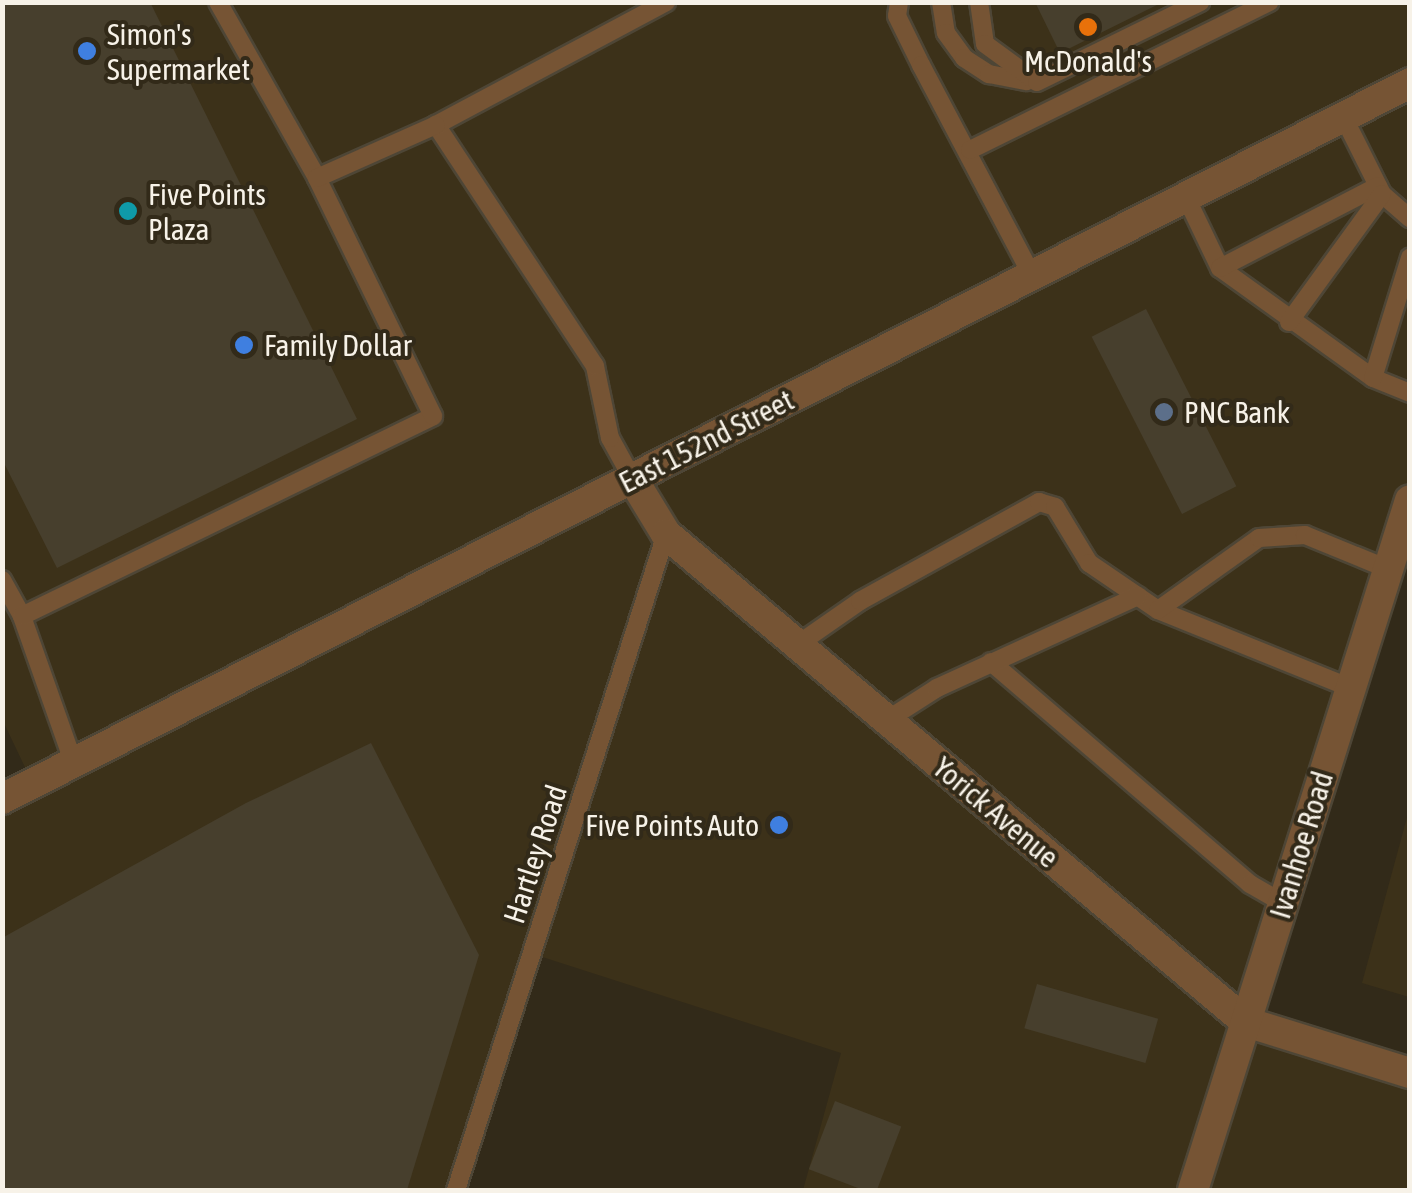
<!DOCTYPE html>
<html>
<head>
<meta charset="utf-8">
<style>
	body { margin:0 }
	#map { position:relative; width:1412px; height:1193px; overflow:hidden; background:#322a19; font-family:"Asap Condensed",sans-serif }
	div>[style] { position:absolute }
	.built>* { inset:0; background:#3c3119 }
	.building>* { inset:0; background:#473f2d; transform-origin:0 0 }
	.roads { filter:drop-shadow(2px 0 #4e4636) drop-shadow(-2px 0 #4e4636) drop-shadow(0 2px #4e4636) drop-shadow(0 -2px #4e4636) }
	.service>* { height:18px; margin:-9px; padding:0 9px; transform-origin:9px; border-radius:9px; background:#765434 }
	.minor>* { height:30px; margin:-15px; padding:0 15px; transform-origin:15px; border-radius:15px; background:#765434 }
	.tertiary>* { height:30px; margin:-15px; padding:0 15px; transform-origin:15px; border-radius:15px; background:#765434 }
	.dots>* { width:28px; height:28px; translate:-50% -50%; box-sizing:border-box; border:5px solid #322a19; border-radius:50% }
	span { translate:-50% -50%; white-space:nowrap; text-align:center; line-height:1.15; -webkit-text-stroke:8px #322a19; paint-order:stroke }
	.poi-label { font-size:30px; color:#f7f2e8 }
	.left { translate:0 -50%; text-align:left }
	.right { translate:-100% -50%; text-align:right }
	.street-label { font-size:30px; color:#f7f2e8 }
	.frame { position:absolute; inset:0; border:5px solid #f7f2e8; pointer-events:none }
</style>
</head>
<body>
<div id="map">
	<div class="built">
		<i style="clip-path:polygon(2px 3px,1409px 3px,1409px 500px,1246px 1022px,1409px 1073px,1409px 1190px,803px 1190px,841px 1053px,533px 954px,456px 1190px,3px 1190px,3px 799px,33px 784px,2px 719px)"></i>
		<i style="clip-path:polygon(1409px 810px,1409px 997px,1362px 983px)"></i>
	</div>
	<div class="building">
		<i style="clip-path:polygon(2px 2px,150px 2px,357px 419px,57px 568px,2px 459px)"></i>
		<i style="clip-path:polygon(1035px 2px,1163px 2px,1060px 53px)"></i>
		<i style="left:1146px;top:309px;width:199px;height:61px;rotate:63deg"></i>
		<i style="clip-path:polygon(371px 743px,479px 955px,407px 1190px,2px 1190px,2px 938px,246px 803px)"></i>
		<i style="left:1037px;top:984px;width:126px;height:46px;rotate:16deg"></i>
		<i style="left:835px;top:1101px;width:71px;height:73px;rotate:21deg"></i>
	</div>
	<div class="roads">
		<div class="service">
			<i style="left:218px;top:2px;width:202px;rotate:60.6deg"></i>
			<i style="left:899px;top:2px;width:14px;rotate:98deg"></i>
			<i style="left:897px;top:16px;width:55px;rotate:63.9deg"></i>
			<i style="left:921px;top:65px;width:242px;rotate:62.2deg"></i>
			<i style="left:941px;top:2px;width:31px;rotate:81deg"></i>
			<i style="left:946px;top:33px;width:31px;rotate:54deg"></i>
			<i style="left:964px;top:58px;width:30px;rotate:33deg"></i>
			<i style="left:989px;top:74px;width:38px;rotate:11deg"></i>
			<i style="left:979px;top:2px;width:42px;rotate:81.9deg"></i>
			<i style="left:985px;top:44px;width:64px;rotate:36.2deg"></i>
			<i style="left:1037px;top:82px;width:182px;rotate:-26.1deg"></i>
			<i style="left:1343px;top:116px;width:87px;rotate:63.4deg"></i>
			<i style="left:1382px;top:194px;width:37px;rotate:41deg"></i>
			<i style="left:970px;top:150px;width:334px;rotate:-26.3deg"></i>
			<i style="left:1185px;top:195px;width:81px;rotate:64.4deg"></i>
			<i style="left:1220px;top:268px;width:188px;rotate:35.7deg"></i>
			<i style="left:1373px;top:378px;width:40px;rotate:22deg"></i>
			<i style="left:1220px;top:268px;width:178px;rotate:-27.4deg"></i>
			<i style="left:1289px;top:322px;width:158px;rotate:-54deg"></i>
			<i style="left:1373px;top:378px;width:126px;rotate:-72.9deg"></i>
			<i style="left:632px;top:478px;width:46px;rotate:-118.8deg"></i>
			<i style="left:610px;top:438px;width:74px;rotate:-101.8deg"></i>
			<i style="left:595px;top:366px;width:289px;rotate:-123.4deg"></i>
			<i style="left:436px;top:125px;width:261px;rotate:-28.1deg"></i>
			<i style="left:2px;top:580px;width:41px;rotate:60.9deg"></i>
			<i style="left:1158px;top:610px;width:206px;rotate:22deg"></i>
			<i style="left:797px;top:645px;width:77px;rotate:-34.9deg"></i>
			<i style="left:860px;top:601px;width:205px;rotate:-28.9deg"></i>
			<i style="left:1039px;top:502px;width:17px;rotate:17deg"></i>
			<i style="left:1055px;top:507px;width:66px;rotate:58.7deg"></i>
			<i style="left:1089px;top:563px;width:83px;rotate:34.3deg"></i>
			<i style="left:1158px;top:610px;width:124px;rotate:-35.5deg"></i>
			<i style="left:1259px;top:538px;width:46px;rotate:-3.7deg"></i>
			<i style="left:1305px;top:535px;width:90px;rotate:22.3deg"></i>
			<i style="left:991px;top:662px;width:341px;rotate:40.6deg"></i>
			<i style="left:1250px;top:884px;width:38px;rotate:30deg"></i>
			<i style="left:887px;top:720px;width:59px;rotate:-32.6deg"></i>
			<i style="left:937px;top:688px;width:221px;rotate:-24.6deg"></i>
			<i style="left:74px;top:764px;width:157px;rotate:-109.4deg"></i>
			<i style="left:22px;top:616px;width:457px;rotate:-25.9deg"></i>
			<i style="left:433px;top:416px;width:265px;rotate:-116deg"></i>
			<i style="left:317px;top:178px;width:130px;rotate:-24deg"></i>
			<i style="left:456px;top:1190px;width:689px;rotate:-72.25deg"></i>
		</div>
		<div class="minor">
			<i style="left:632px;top:478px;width:66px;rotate:58.7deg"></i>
			<i style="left:666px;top:534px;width:758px;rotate:40.08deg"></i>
			<i style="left:1246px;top:1022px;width:172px;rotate:17.3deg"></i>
			<i style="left:1193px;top:1190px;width:723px;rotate:-72.54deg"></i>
		</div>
		<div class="tertiary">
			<i style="left:2px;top:799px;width:1580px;rotate:-26.95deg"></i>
		</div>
	</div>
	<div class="dots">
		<i style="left:1088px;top:27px;background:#e8710a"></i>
		<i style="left:87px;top:51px;background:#3f7fe0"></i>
		<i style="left:128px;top:211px;background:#0f9aa8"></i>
		<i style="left:244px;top:345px;background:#3f7fe0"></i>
		<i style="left:1164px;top:412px;background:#5c6f8a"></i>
		<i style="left:779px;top:825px;background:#3f7fe0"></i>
	</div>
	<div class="poi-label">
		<span class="left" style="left:107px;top:51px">Simon's<br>Supermarket</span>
		<span style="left:1088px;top:61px">McDonald's</span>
		<span class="left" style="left:148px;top:211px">Five Points<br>Plaza</span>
		<span class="left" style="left:264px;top:345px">Family Dollar</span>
		<span class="left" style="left:1184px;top:412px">PNC Bank</span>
		<span class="right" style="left:759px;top:825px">Five Points Auto</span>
	</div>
	<div class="street-label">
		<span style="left:706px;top:441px;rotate:-27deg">East 152nd Street</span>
		<span style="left:996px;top:812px;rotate:40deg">Yorick Avenue</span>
		<span style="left:1301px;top:845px;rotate:-73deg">Ivanhoe Road</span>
		<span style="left:535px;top:854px;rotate:-72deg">Hartley Road</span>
	</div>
	<div class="frame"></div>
</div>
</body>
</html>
